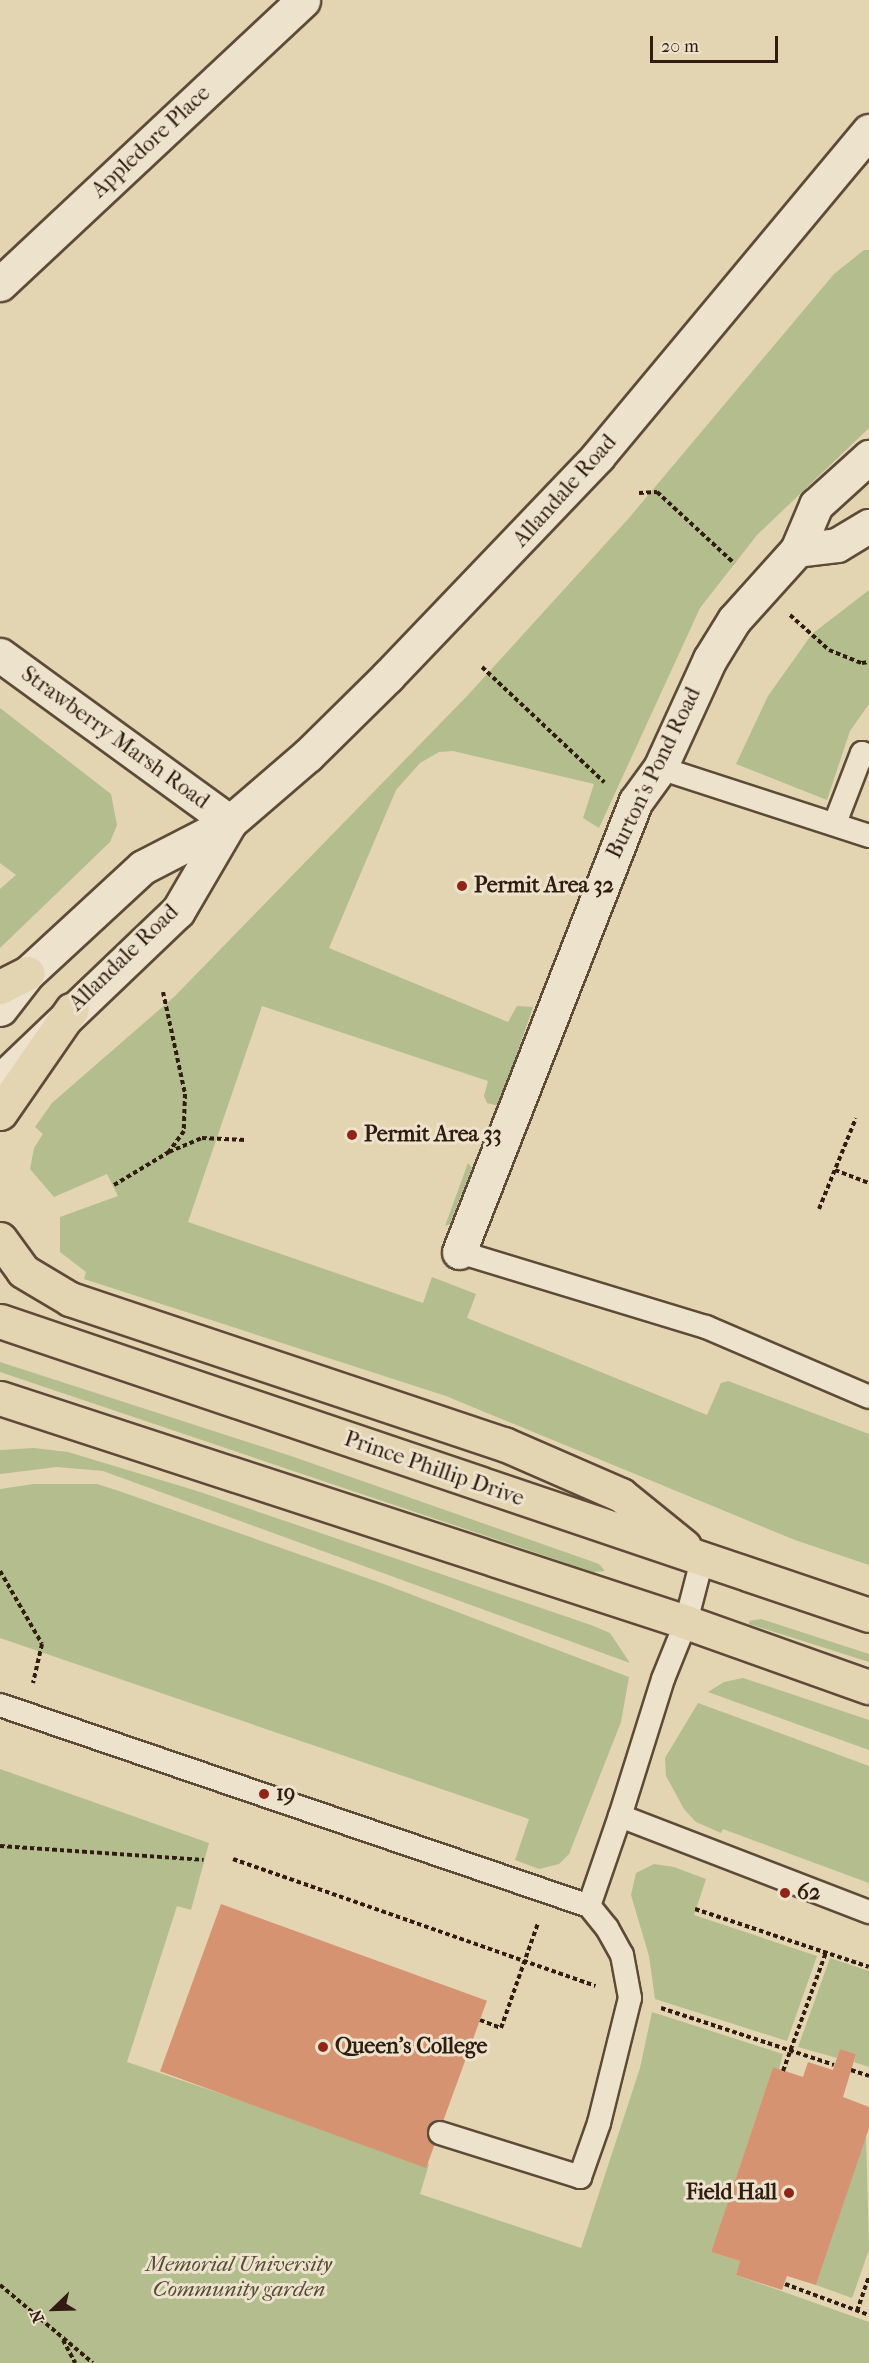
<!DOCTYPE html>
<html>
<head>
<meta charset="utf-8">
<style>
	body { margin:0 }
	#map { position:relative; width:869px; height:2363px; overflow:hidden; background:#e3d4b2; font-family:"IM FELL French Canon",serif }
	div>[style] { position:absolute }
	.green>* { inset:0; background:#b3bd8d }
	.building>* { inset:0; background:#d69371; transform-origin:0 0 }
	.path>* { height:4px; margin-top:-2px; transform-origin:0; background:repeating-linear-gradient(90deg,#301d10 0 4.5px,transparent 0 7.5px) }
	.roads { filter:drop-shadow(2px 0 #5d4b38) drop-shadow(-2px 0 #5d4b38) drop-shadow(0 2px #5d4b38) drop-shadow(0 -2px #5d4b38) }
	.lane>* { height:22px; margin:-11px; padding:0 11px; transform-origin:11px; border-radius:11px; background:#ede3cd }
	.street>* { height:33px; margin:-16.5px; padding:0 16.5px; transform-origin:16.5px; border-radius:16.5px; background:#ede3cd }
	.secondary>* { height:33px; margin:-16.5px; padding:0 16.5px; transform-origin:16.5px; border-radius:16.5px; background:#ede3cd }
	.primary>* { height:33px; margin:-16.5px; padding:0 16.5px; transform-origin:16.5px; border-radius:16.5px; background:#e3d4b2 }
	.dots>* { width:16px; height:16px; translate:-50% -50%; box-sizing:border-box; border:3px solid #ede3cd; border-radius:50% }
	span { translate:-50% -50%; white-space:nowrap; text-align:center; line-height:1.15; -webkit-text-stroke:6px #ede3cd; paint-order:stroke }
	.street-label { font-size:22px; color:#301d10 }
	.poi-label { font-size:22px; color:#301d10; font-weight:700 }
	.left { translate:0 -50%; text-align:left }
	.right { translate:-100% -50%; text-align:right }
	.park-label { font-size:22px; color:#574d36; font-style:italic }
	.north { position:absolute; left:24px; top:2279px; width:60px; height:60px; -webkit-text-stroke:4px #ede3cd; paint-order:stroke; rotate:247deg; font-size:16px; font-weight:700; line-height:24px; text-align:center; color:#301d10 }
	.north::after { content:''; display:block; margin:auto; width:21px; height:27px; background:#301d10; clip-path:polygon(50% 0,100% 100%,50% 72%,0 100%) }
	.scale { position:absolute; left:650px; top:36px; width:128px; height:27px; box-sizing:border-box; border:3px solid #301d10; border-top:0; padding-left:8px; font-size:18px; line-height:21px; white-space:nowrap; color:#301d10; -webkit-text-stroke:4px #ede3cd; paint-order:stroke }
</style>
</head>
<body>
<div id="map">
	<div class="green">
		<i style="clip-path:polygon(864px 250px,869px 250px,869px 428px,757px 535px,700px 608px,599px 828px,583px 818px,594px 784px,453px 751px,439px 752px,420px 763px,396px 790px,329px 948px,508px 1022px,517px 1006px,533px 1007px,499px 1106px,487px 1103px,484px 1096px,488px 1081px,262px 1006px,188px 1222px,423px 1303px,432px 1277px,476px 1294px,467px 1318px,707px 1415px,721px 1383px,728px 1381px,869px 1434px,869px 1565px,795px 1540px,446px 1396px,84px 1279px,86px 1272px,60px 1252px,60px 1217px,118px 1196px,107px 1174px,54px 1197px,30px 1169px,34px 1148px,43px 1134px,35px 1127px,52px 1103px,175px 996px,468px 695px,629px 518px,834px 274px)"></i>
		<i style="clip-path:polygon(869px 590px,869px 704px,850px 731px,827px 800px,736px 764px,768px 696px,812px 634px)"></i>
		<i style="clip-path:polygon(0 708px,111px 794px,117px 825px,110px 842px,0 948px,0 889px,16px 875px,0 863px)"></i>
		<i style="clip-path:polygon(468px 1163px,472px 1168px,450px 1224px,445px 1226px)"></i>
		<i style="clip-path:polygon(0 1362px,291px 1456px,599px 1564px,605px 1571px,593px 1572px,0 1372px)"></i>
		<i style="clip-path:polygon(34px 1448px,68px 1452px,197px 1491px,591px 1625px,610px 1633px,630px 1663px,103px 1471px,57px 1467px,0 1474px,0 1450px)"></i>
		<i style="clip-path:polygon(34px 1484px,97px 1484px,119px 1491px,381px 1583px,629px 1677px,621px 1722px,569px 1854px,559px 1864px,539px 1869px,515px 1860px,529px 1819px,0 1638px,0 1489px)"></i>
		<i style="clip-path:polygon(761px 1619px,869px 1654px,869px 1662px,749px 1624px,749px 1621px)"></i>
		<i style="clip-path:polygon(743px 1678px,869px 1720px,869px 1750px,708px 1692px,724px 1682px)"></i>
		<i style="clip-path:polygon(698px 1703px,869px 1766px,869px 1883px,723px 1829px,721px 1833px,696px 1822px,684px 1809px,666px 1776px,665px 1758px)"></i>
		<i style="clip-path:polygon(0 1769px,209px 1843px,191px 1910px,177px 1906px,127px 2062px,429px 2164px,420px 2194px,581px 2248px,640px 2068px,652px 2012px,783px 2054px,779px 2069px,773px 2067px,711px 2252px,740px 2261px,736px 2275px,869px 2322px,869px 2363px,0 2363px)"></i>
		<i style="clip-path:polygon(654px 1864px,674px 1867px,706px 1879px,694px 1915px,817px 1956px,787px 2041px,655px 1999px,649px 1956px,631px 1895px,636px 1873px)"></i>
		<i style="clip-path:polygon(830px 1958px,869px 1971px,869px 2067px,854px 2062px,856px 2054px,840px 2049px,837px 2058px,798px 2047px)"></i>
		<i style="clip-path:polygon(866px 2135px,869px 2250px,852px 2298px,816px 2285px)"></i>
	</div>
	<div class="building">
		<i style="left:221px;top:1904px;width:283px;height:178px;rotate:20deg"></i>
		<i style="clip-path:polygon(840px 2049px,856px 2054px,843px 2097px,869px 2107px,869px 2128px,816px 2285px,787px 2276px,782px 2290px,736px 2275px,740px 2261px,711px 2252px,773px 2067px,803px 2077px,808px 2062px,833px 2070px)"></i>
	</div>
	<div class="path">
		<i style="left:639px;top:493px;width:18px;rotate:-3deg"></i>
		<i style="left:657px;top:492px;width:105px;rotate:42.7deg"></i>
		<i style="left:790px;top:615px;width:52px;rotate:41.9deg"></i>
		<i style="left:829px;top:650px;width:35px;rotate:22deg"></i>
		<i style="left:862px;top:663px;width:7px;rotate:-8deg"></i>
		<i style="left:482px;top:667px;width:168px;rotate:43.3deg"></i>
		<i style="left:163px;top:992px;width:104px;rotate:77.8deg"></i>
		<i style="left:185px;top:1094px;width:37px;rotate:92deg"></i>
		<i style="left:184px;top:1131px;width:26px;rotate:126deg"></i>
		<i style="left:835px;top:1170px;width:36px;rotate:21deg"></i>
		<i style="left:114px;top:1185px;width:64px;rotate:-31deg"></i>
		<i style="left:169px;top:1152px;width:36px;rotate:-23deg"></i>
		<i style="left:202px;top:1138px;width:44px;rotate:2.6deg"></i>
		<i style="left:819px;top:1209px;width:98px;rotate:-67.9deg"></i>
		<i style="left:0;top:1571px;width:84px;rotate:60.1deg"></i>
		<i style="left:42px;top:1644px;width:40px;rotate:103deg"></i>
		<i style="left:0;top:1846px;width:204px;rotate:3.9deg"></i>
		<i style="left:233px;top:1859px;width:384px;rotate:19.3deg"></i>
		<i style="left:695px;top:1909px;width:183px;rotate:18.4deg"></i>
		<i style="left:661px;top:2008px;width:182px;rotate:18.2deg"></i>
		<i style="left:480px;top:2020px;width:22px;rotate:21deg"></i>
		<i style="left:501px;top:2028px;width:111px;rotate:-70.6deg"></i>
		<i style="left:851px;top:2070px;width:19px;rotate:18deg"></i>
		<i style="left:783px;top:2071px;width:127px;rotate:-70.1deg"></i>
		<i style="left:785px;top:2284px;width:90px;rotate:20.3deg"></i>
		<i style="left:0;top:2285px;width:121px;rotate:40deg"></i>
		<i style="left:857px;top:2311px;width:36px;rotate:-71deg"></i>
		<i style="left:63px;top:2340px;width:26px;rotate:62deg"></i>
	</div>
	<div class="roads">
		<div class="lane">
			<i style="left:660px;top:768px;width:220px;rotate:18deg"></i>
			<i style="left:835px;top:823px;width:75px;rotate:-68.9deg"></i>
			<i style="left:862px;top:753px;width:8px;rotate:23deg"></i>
			<i style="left:459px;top:1252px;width:258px;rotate:16.9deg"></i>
			<i style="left:706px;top:1327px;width:177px;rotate:23.2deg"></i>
			<i style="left:702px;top:1560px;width:64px;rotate:104.5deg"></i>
			<i style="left:686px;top:1622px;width:61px;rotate:112deg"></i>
			<i style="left:663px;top:1679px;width:144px;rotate:107.4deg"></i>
			<i style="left:620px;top:1816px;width:267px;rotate:21.1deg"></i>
			<i style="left:0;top:1705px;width:622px;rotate:18.84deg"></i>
			<i style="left:440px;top:2133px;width:147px;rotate:17.4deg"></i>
			<i style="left:580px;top:2177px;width:57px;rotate:-70.6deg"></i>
			<i style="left:599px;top:2123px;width:129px;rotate:-76.1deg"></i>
			<i style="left:630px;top:1998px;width:44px;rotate:-100.5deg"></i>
			<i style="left:622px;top:1955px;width:31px;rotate:-119deg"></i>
			<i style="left:607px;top:1928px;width:28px;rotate:-129deg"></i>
			<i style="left:589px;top:1906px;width:95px;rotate:-71deg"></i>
		</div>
		<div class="street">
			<i style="left:0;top:284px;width:415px;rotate:-43.1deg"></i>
			<i style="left:797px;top:550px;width:40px;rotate:-7.1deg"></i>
			<i style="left:837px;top:545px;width:37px;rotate:-31deg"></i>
			<i style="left:0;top:655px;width:284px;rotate:36deg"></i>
			<i style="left:459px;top:1252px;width:484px;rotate:-68.6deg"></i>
			<i style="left:636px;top:801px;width:41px;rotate:-54deg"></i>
			<i style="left:660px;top:768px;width:120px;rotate:-65.4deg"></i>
			<i style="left:710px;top:659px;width:46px;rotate:-58.4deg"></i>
			<i style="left:734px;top:620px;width:94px;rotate:-48deg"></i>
			<i style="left:797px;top:550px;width:49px;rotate:-67.1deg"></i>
			<i style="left:816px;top:505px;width:72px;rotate:-42.2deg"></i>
		</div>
		<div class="secondary">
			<i style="left:0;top:1009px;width:46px;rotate:-52.1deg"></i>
			<i style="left:28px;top:973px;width:156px;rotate:-42.7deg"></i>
			<i style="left:143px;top:867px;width:98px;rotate:-27.3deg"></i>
			<i style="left:230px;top:822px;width:103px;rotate:-40.7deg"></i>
			<i style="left:308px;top:755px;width:112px;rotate:-44.6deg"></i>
			<i style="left:388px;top:676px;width:304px;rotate:-46.3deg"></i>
			<i style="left:598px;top:456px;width:423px;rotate:-50.2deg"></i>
			<i style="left:0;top:1081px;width:246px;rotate:-43.7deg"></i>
			<i style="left:178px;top:911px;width:103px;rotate:-59.7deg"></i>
		</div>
		<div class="primary">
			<i style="left:0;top:987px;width:31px;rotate:-27deg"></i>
			<i style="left:0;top:1113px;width:126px;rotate:-55.3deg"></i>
			<i style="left:0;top:1239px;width:39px;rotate:54deg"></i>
			<i style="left:23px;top:1271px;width:55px;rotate:30.8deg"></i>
			<i style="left:70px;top:1299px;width:458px;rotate:18.5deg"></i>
			<i style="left:504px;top:1444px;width:128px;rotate:23.6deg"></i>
			<i style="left:621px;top:1495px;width:81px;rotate:39deg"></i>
			<i style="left:0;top:1321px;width:917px;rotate:18.69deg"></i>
			<i style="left:0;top:1398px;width:722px;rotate:18.08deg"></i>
			<i style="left:686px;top:1622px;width:194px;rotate:19.6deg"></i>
		</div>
	</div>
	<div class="dots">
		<i style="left:462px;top:886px;background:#8f2418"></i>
		<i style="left:352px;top:1135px;background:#8f2418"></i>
		<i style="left:264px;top:1794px;background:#8f2418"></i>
		<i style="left:785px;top:1893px;background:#8f2418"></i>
		<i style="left:323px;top:2047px;background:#8f2418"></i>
		<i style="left:789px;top:2193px;background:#8f2418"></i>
	</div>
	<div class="street-label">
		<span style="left:151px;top:142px;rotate:-43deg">Appledore Place</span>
		<span style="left:565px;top:491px;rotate:-48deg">Allandale Road</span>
		<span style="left:115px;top:738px;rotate:36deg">Strawberry Marsh Road</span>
		<span style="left:654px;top:773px;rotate:-64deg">Burton's Pond Road</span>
		<span style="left:124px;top:958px;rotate:-44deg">Allandale Road</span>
		<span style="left:434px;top:1469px;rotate:19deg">Prince Phillip Drive</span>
	</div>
	<div class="poi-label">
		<span class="left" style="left:474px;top:886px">Permit Area 32</span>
		<span class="left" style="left:364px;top:1135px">Permit Area 33</span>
		<span class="left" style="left:276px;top:1794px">19</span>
		<span class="left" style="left:797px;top:1893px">62</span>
		<span class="left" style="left:335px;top:2047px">Queen's College</span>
		<span class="right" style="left:777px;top:2193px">Field Hall</span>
	</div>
	<div class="park-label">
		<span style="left:239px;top:2277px">Memorial University<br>Community garden</span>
	</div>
	<div class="north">N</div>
	<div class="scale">20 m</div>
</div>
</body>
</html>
